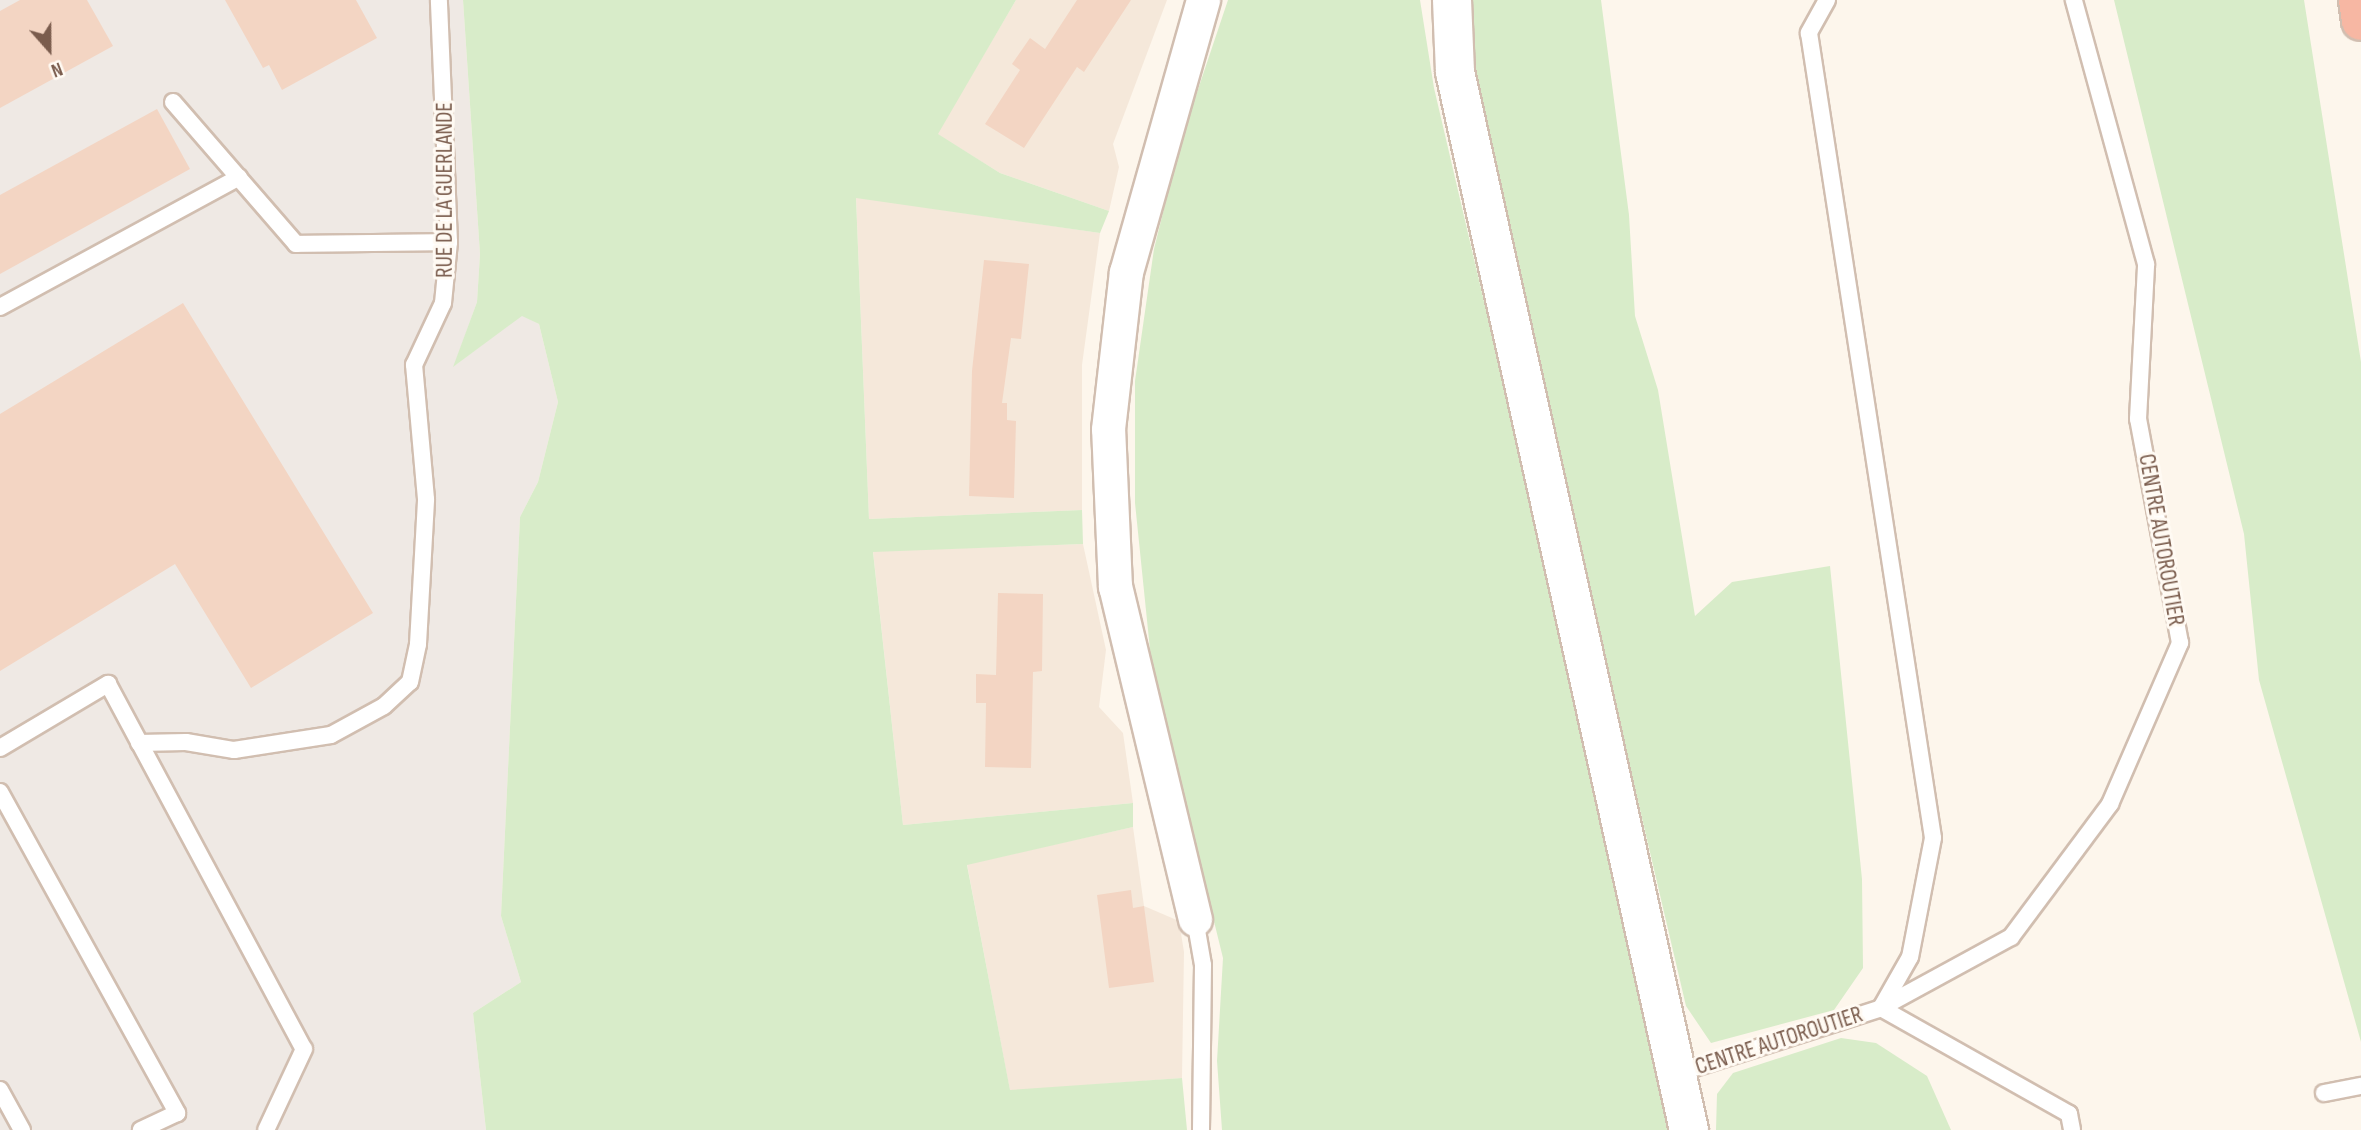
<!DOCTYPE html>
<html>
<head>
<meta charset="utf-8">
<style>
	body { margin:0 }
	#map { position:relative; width:2361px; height:1130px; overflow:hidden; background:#fdf6ec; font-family:"Sofia Sans Condensed",sans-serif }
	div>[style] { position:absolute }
	.residential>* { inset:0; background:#f5e8da }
	.industrial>* { inset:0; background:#efe9e4 }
	.green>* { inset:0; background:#d8ecc9 }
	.building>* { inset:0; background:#f3d5c3 }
	.roads { filter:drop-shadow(2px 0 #d1beb0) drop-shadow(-2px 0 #d1beb0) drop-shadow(0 2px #d1beb0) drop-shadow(0 -2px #d1beb0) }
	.service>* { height:16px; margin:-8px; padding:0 8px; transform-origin:8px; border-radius:8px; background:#fff }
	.minor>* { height:33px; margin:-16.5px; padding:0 16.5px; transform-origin:16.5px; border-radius:16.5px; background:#fff }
	.tertiary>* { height:38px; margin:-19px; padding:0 19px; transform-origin:19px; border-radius:19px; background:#fff }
	.motorway>* { height:38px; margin:-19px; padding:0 19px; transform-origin:19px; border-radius:19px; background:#f7b7a3 }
	span { translate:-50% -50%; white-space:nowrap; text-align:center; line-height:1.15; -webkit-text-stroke:6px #fffaf3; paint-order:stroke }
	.street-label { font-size:23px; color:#7a5c4d }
	.north { position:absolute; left:14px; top:14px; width:70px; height:70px; -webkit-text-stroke:5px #fffaf3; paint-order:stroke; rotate:159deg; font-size:19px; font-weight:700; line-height:28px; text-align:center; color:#7a5c4d }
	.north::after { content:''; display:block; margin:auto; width:24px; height:32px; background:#7a5c4d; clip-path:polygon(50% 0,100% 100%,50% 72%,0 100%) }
</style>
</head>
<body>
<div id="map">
	<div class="residential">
		<i style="clip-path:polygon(1016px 0,1167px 0,1113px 144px,1119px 167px,1109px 211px,1000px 173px,937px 134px)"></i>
		<i style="clip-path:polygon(856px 197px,1100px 233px,1082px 365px,1082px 510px,869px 519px)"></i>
		<i style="clip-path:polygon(1083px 544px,1106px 650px,1099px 707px,1123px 733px,1133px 803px,903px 825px,873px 551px)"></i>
		<i style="clip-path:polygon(1133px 827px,1144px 906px,1179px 921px,1184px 952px,1182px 1078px,1010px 1091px,967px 864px)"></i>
	</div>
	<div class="industrial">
		<i style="clip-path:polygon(0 0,463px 0,480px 254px,477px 302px,454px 366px,522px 315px,539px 324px,558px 402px,538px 482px,520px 517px,501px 916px,521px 982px,473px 1013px,486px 1130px,0 1130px)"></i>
	</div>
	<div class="green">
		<i style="clip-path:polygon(463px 0,1016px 0,938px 134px,1000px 173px,1109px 211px,1100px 233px,856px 198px,869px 519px,1082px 510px,1083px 544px,873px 552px,903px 825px,1133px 803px,1133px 827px,967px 865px,1010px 1090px,1182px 1078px,1187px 1130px,486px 1130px,473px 1013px,521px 982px,501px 916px,520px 517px,538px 482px,558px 402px,539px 324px,522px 316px,453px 367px,477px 302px,480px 254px)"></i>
		<i style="clip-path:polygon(1228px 0,1420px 0,1434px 88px,1578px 703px,1669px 1130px,1222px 1130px,1217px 1061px,1223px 958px,1152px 669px,1135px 503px,1135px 381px,1154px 249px,1181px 140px)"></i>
		<i style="clip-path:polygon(1470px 0,1601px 0,1629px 215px,1635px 316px,1658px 390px,1695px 616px,1732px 582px,1830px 566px,1862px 879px,1863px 968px,1834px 1010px,1711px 1043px,1686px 1006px,1475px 105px)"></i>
		<i style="clip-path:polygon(2114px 0,2304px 0,2361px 362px,2361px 1042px,2259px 680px,2244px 534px)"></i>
		<i style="clip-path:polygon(1841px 1038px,1876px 1043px,1927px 1076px,1951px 1130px,1716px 1130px,1717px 1094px,1733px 1073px)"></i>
	</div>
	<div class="building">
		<i style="clip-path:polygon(20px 0,87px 0,113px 46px,0 108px,0 11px)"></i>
		<i style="clip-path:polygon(225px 0,356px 0,377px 38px,282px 90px,269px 65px,263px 68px)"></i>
		<i style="clip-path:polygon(1077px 0,1131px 0,1084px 72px,1077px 67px,1024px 148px,985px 124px,1020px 70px,1012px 64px,1030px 38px,1045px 49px)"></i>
		<i style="clip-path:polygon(157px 109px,190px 169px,0 274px,0 195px)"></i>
		<i style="clip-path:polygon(984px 260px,1029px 264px,1021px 339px,1011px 338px,1002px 403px,1007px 403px,1007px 420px,1016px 421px,1014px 498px,969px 496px,972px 371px)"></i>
		<i style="clip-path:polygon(183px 303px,373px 613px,251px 688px,175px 564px,0 671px,0 414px)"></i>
		<i style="clip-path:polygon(998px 593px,1043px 594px,1042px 671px,1033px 672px,1031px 768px,985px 767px,986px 703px,976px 703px,976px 674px,996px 675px)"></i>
		<i style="clip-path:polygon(1131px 890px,1133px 908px,1144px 906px,1154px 982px,1109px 988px,1097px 895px)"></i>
	</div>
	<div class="roads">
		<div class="service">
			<i style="left:1827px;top:0;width:38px;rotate:119deg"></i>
			<i style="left:1809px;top:33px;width:814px;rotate:81.24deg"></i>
			<i style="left:1933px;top:838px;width:121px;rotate:100.9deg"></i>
			<i style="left:1910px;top:957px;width:59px;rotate:119.6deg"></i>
			<i style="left:173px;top:102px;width:188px;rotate:49.1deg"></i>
			<i style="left:296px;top:244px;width:153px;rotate:-0.7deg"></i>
			<i style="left:0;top:307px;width:272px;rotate:-28.5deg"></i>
			<i style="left:139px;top:743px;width:47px;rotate:-1.2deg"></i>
			<i style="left:186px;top:742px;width:49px;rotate:9.5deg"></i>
			<i style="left:234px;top:750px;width:98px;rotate:-8.8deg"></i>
			<i style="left:331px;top:735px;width:60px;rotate:-28.7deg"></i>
			<i style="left:384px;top:706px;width:35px;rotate:-43deg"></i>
			<i style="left:410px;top:682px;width:39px;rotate:-78deg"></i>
			<i style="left:418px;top:644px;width:145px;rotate:-86.8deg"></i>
			<i style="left:426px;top:499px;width:135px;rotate:-95.1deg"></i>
			<i style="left:414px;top:365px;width:68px;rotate:-64.9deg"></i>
			<i style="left:443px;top:303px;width:61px;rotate:-84.4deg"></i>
			<i style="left:449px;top:242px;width:242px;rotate:-92.4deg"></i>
			<i style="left:0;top:748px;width:126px;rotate:-30.7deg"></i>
			<i style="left:108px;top:684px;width:414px;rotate:61.8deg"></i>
			<i style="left:304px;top:1049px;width:89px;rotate:115.1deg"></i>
			<i style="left:0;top:792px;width:367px;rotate:61.1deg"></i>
			<i style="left:177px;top:1113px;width:40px;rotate:155deg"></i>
			<i style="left:1195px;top:919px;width:47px;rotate:80.1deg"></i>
			<i style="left:1203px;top:965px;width:165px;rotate:90.7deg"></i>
			<i style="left:1881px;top:1008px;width:216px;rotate:29.4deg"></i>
			<i style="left:2069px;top:1114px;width:16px;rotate:79deg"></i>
			<i style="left:1676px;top:1074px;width:215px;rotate:-17.8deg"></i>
			<i style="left:1881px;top:1008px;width:148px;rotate:-28.6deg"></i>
			<i style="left:2011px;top:937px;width:166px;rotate:-53.3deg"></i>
			<i style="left:2110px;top:804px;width:176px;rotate:-66.5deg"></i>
			<i style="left:2180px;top:643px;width:228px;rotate:-100.6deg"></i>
			<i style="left:2138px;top:419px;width:155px;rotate:-87deg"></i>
			<i style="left:2146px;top:264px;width:274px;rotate:-105.3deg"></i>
			<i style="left:0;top:1090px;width:46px;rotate:61.2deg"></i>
			<i style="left:2324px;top:1093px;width:38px;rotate:-11deg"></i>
		</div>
		<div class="minor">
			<i style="left:1195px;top:919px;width:342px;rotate:-103.5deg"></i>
			<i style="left:1115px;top:587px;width:158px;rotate:-92.5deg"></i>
			<i style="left:1108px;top:429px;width:158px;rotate:-83.5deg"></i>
			<i style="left:1126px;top:272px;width:283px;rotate:-74.2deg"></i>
		</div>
		<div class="tertiary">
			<i style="left:1452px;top:0;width:72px;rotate:87.6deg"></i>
			<i style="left:1455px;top:72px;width:1084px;rotate:77.53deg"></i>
		</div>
		<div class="motorway">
			<i style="left:2358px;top:0;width:21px;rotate:82deg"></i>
		</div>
	</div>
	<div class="street-label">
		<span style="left:445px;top:190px;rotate:-90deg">RUE DE LA GUERLANDE</span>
		<span style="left:2161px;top:540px;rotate:80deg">CENTRE AUTOROUTIER</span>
		<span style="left:1779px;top:1041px;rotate:-18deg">CENTRE AUTOROUTIER</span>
	</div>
	<div class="north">N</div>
</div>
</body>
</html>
